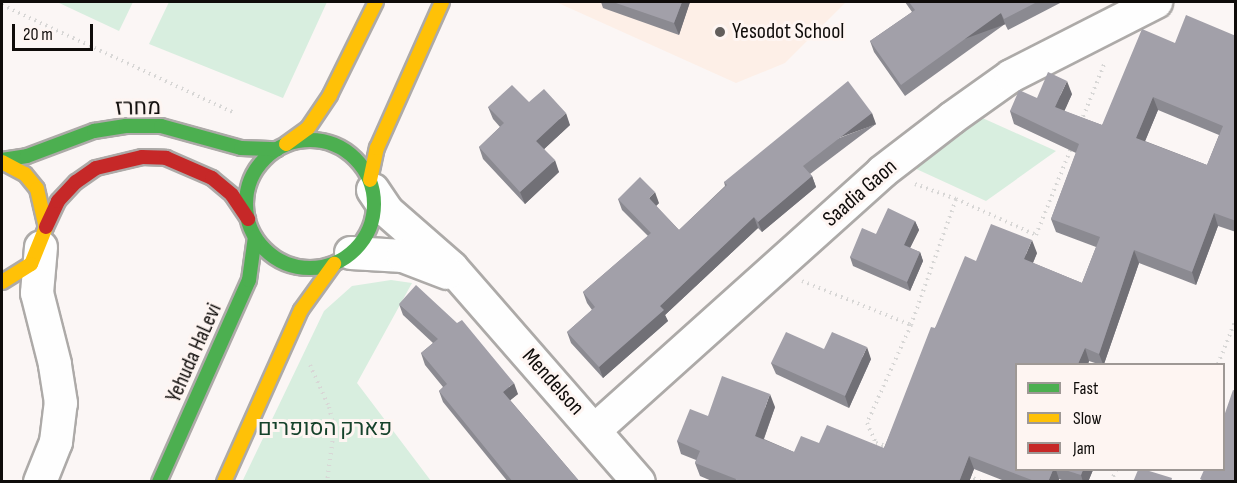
<!DOCTYPE html>
<html>
<head>
<meta charset="utf-8">
<style>
	body { margin:0 }
	#map { position:relative; width:1237px; height:483px; overflow:hidden; background:#fbf6f5; font-family:"Sofia Sans Condensed",Heebo,sans-serif }
	div>[style] { position:absolute }
	.education>* { inset:0; background:#fdefe7 }
	.green>* { inset:0; background:#d8eedf }
	.path>* { height:4px; margin-top:-2px; transform-origin:0; background:repeating-linear-gradient(90deg,#d8d7d6 0 1.5px,transparent 0 6px) }
	.roads { filter:drop-shadow(2px 0 #adaaa8) drop-shadow(-2px 0 #adaaa8) drop-shadow(0 2px #adaaa8) drop-shadow(0 -2px #adaaa8) }
	.street>* { height:32px; margin:-16px; padding:0 16px; transform-origin:16px; border-radius:16px; background:#fefefe }
	.fast>* { height:14px; margin:-7px; padding:0 7px; transform-origin:7px; border-radius:7px; background:#4caf50 }
	.fast>.ring { margin:-7px; padding:0; box-sizing:content-box; background:none; border:14px solid #4caf50; border-radius:50% }
	.slow>* { height:14px; margin:-7px; padding:0 7px; transform-origin:7px; border-radius:7px; background:#ffc107 }
	.jam>* { height:14px; margin:-7px; padding:0 7px; transform-origin:7px; border-radius:7px; background:#c62828 }
	.wall>* { inset:0; background:#8b8a91 }
	.shaded-wall>* { inset:0; background:#717076; transform-origin:0 0 }
	.building>* { inset:0; background:#a2a0a9 }
	.dots>* { width:16px; height:16px; translate:-50% -50%; box-sizing:border-box; border:3px solid #fef5f2; border-radius:50% }
	span { translate:-50% -50%; white-space:nowrap; text-align:center; line-height:1.15; -webkit-text-stroke:6px #fef5f2; paint-order:stroke }
	.poi-label { font-size:22px; color:#0f0c0a }
	.left { translate:0 -50%; text-align:left }
	.street-label { font-size:22px; color:#0f0c0a }
	.park-label { font-size:22px; color:#15422b }
	.frame { position:absolute; inset:0; border:3px solid #0f0c0a; pointer-events:none }
	.legend { position:absolute; left:1015px; top:363px; width:210px; height:108px; box-sizing:border-box; background:#fef5f2; border:2px solid #9e9895; margin:0; padding:8px 10px; list-style:none; font-size:18px; color:#0f0c0a }
	.legend li { display:flex; align-items:center; gap:12px; height:30px }
	.legend b { width:30px; border:2px solid #9e9895 }
	.scale { position:absolute; left:12px; top:24px; width:81px; height:27px; box-sizing:border-box; border:3px solid #0f0c0a; border-top:0; padding-left:8px; font-size:18px; line-height:21px; white-space:nowrap; color:#0f0c0a; -webkit-text-stroke:4px #fef5f2; paint-order:stroke }
</style>
</head>
<body>
<div id="map">
	<div class="education">
		<i style="clip-path:polygon(556px 2px,846px 2px,785px 63px,736px 83px)"></i>
	</div>
	<div class="green">
		<i style="clip-path:polygon(57px 2px,133px 2px,119px 31px)"></i>
		<i style="clip-path:polygon(169px 2px,327px 2px,283px 98px,149px 44px)"></i>
		<i style="clip-path:polygon(978px 116px,1056px 151px,986px 201px,912px 167px)"></i>
		<i style="clip-path:polygon(391px 280px,412px 283px,357px 383px,431px 481px,242px 482px,324px 311px,352px 286px)"></i>
	</div>
	<div class="path">
		<i style="left:2px;top:5px;width:254px;rotate:24.9deg"></i>
		<i style="left:1081px;top:122px;width:65px;rotate:-68.2deg"></i>
		<i style="left:915px;top:184px;width:44px;rotate:20.1deg"></i>
		<i style="left:802px;top:281px;width:118px;rotate:22deg"></i>
		<i style="left:911px;top:325px;width:107px;rotate:114.2deg"></i>
		<i style="left:867px;top:423px;width:22px;rotate:66deg"></i>
		<i style="left:876px;top:443px;width:13px;rotate:18deg"></i>
		<i style="left:911px;top:325px;width:134px;rotate:-70.3deg"></i>
		<i style="left:956px;top:199px;width:88px;rotate:24.2deg"></i>
		<i style="left:1036px;top:235px;width:96px;rotate:-68deg"></i>
		<i style="left:1218px;top:364px;width:48px;rotate:-68.2deg"></i>
		<i style="left:310px;top:365px;width:46px;rotate:65.7deg"></i>
		<i style="left:329px;top:407px;width:23px;rotate:77deg"></i>
		<i style="left:334px;top:429px;width:53px;rotate:97.5deg"></i>
		<i style="left:968px;top:476px;width:15px;rotate:23deg"></i>
		<i style="left:1111px;top:482px;width:13px;rotate:-67deg"></i>
	</div>
	<div class="roads">
		<div class="street">
			<i style="left:373px;top:190px;width:25px;rotate:56deg"></i>
			<i style="left:387px;top:211px;width:86px;rotate:41.2deg"></i>
			<i style="left:452px;top:268px;width:284px;rotate:48.9deg"></i>
			<i style="left:351px;top:253px;width:52px;rotate:3.3deg"></i>
			<i style="left:403px;top:256px;width:47px;rotate:21.1deg"></i>
			<i style="left:596px;top:429px;width:385px;rotate:-41.9deg"></i>
			<i style="left:882px;top:172px;width:88px;rotate:-37.6deg"></i>
			<i style="left:952px;top:118px;width:72px;rotate:-35.4deg"></i>
			<i style="left:1011px;top:76px;width:163px;rotate:-27deg"></i>
			<i style="left:40px;top:482px;width:43px;rotate:-68.2deg"></i>
			<i style="left:56px;top:442px;width:39px;rotate:-83deg"></i>
			<i style="left:61px;top:403px;width:39px;rotate:-99deg"></i>
			<i style="left:55px;top:364px;width:73px;rotate:-104.2deg"></i>
			<i style="left:37px;top:293px;width:46px;rotate:-85deg"></i>
		</div>
		<div class="fast">
			<i class="ring" style="left:246px;top:140px;width:114px;height:114px"></i>
			<i style="left:2px;top:160px;width:25px;rotate:-9deg"></i>
			<i style="left:27px;top:156px;width:72px;rotate:-20.5deg"></i>
			<i style="left:94px;top:131px;width:32px;rotate:-9deg"></i>
			<i style="left:126px;top:126px;width:35px"></i>
			<i style="left:161px;top:126px;width:83px;rotate:15.4deg"></i>
			<i style="left:241px;top:148px;width:36px;rotate:2deg"></i>
			<i style="left:159px;top:482px;width:221px;rotate:-66deg"></i>
			<i style="left:249px;top:280px;width:43px;rotate:-82.1deg"></i>
		</div>
		<div class="slow">
			<i style="left:286px;top:144px;width:27px;rotate:-36deg"></i>
			<i style="left:308px;top:128px;width:40px;rotate:-56deg"></i>
			<i style="left:330px;top:95px;width:104px;rotate:-63.7deg"></i>
			<i style="left:2px;top:162px;width:26px;rotate:28deg"></i>
			<i style="left:25px;top:174px;width:19px;rotate:51deg"></i>
			<i style="left:37px;top:189px;width:39px;rotate:77deg"></i>
			<i style="left:46px;top:227px;width:40px;rotate:112deg"></i>
			<i style="left:31px;top:264px;width:34px;rotate:148deg"></i>
			<i style="left:370px;top:180px;width:33px;rotate:-78deg"></i>
			<i style="left:377px;top:148px;width:160px;rotate:-66deg"></i>
			<i style="left:224px;top:482px;width:188px;rotate:-65.9deg"></i>
			<i style="left:301px;top:310px;width:57px;rotate:-54.3deg"></i>
		</div>
		<div class="jam">
			<i style="left:46px;top:227px;width:29px;rotate:-65deg"></i>
			<i style="left:58px;top:201px;width:26px;rotate:-47deg"></i>
			<i style="left:76px;top:182px;width:24px;rotate:-35deg"></i>
			<i style="left:96px;top:168px;width:47px;rotate:-13.4deg"></i>
			<i style="left:142px;top:157px;width:24px;rotate:2deg"></i>
			<i style="left:166px;top:158px;width:50px;rotate:23.5deg"></i>
			<i style="left:212px;top:178px;width:26px;rotate:40deg"></i>
			<i style="left:232px;top:195px;width:29px;rotate:56deg"></i>
		</div>
	</div>
	<div class="wall">
		<i style="clip-path:polygon(601px 2px,690px 2px,679px 35px,603px 8px)"></i>
		<i style="clip-path:polygon(905px 2px,1062px 2px,1008px 30px,1005px 24px,905px 96px,874px 52px,870px 41px,912px 12px)"></i>
		<i style="clip-path:polygon(evenodd,1236px 36px,1236px 232px,1218px 226px,1196px 285px,1139px 263px,1104px 364px,1098px 364px,1089px 361px,1088px 364px,1017px 364px,1017px 470px,1093px 470px,1088px 482px,1067px 482px,1059px 479px,1058px 482px,1007px 482px,974px 469px,969px 482px,714px 482px,700px 476px,695px 463px,696px 460px,681px 454px,677px 441px,708px 416px,775px 407px,764px 439px,794px 452px,819px 443px,884px 448px,935px 328px,976px 261px,1037px 253px,1033px 263px,1082px 283px,1096px 247px,1056px 232px,1051px 219px,1076px 153px,1014px 124px,1010px 111px,1037px 98px,1072px 94px,1064px 111px,1102px 125px,1175px 43px,1236px 36px,1158px 110px,1219px 135px,1207px 165px,1145px 141px,1158px 110px)"></i>
		<i style="clip-path:polygon(529px 102px,570px 125px,544px 149px,559px 172px,525px 204px,483px 159px,479px 147px,500px 127px,493px 119px,488px 107px)"></i>
		<i style="clip-path:polygon(876px 124px,810px 174px,812px 176px,816px 187px,762px 232px,758px 228px,665px 315px,668px 321px,603px 378px,571px 343px,567px 332px,592px 310px,587px 303px,583px 292px,648px 236px,622px 210px,618px 199px,659px 203px,656px 206px,679px 230px,725px 186px,724px 182px)"></i>
		<i style="clip-path:polygon(915px 221px,919px 230px,910px 248px,920px 252px,923px 261px,910px 291px,853px 266px,850px 257px,876px 234px)"></i>
		<i style="clip-path:polygon(399px 304px,518px 394px,510px 400px,580px 482px,508px 482px,443px 402px,439px 391px,443px 387px,425px 365px,421px 353px,433px 343px,403px 315px)"></i>
		<i style="clip-path:polygon(824px 349px,871px 359px,849px 408px,776px 374px,771px 363px)"></i>
	</div>
	<div class="shaded-wall">
		<i style="clip-path:polygon(682px 2px,690px 2px,679px 35px,674px 23px)"></i>
		<i style="left:1001px;top:13px;width:12px;height:123px;rotate:70deg"></i>
		<i style="clip-path:polygon(1067px 81px,1072px 94px,1060px 121px,1055px 107px)"></i>
		<i style="clip-path:polygon(1153px 97px,1158px 110px,1141px 151px,1136px 138px)"></i>
		<i style="clip-path:polygon(566px 113px,570px 125px,541px 152px,536px 141px)"></i>
		<i style="left:872px;top:113px;width:12px;height:87px;rotate:70deg"></i>
		<i style="clip-path:polygon(555px 160px,559px 172px,525px 204px,520px 192px)"></i>
		<i style="clip-path:polygon(812px 176px,816px 187px,762px 232px,758px 222px)"></i>
		<i style="clip-path:polygon(655px 192px,659px 203px,653px 209px,649px 198px)"></i>
		<i style="clip-path:polygon(1214px 213px,1218px 226px,1196px 285px,1192px 272px)"></i>
		<i style="clip-path:polygon(754px 217px,758px 228px,665px 315px,668px 321px,603px 378px,599px 367px,660px 306px)"></i>
		<i style="clip-path:polygon(915px 221px,919px 230px,907px 254px,904px 245px)"></i>
		<i style="clip-path:polygon(1032px 240px,1037px 253px,1029px 272px,1024px 259px)"></i>
		<i style="clip-path:polygon(1134px 250px,1139px 263px,1104px 364px,1103px 364px,1099px 354px)"></i>
		<i style="clip-path:polygon(920px 252px,923px 261px,910px 291px,907px 282px)"></i>
		<i style="clip-path:polygon(867px 347px,871px 359px,849px 408px,845px 396px)"></i>
		<i style="clip-path:polygon(1085px 348px,1089px 361px,1088px 364px,1078px 364px)"></i>
		<i style="clip-path:polygon(514px 383px,518px 394px,507px 403px,503px 392px)"></i>
		<i style="clip-path:polygon(770px 394px,775px 407px,760px 449px,755px 436px)"></i>
		<i style="clip-path:polygon(969px 456px,974px 469px,969px 482px,959px 482px)"></i>
		<i style="clip-path:polygon(1053px 470px,1056px 470px,1059px 479px,1058px 482px,1048px 482px)"></i>
		<i style="clip-path:polygon(1083px 470px,1093px 470px,1088px 482px,1083px 482px,1081px 475px)"></i>
	</div>
	<div class="building">
		<i style="clip-path:polygon(613px 2px,682px 2px,674px 23px)"></i>
		<i style="clip-path:polygon(909px 2px,1037px 2px,1004px 19px,1001px 13px,901px 85px,870px 41px,915px 10px)"></i>
		<i style="clip-path:polygon(evenodd,1186px 15px,1236px 36px,1236px 221px,1214px 213px,1192px 272px,1134px 250px,1099px 354px,1085px 348px,1078px 364px,1017px 364px,1017px 470px,1053px 470px,1048px 482px,1037px 482px,969px 456px,959px 482px,735px 482px,736px 479px,695px 463px,700px 451px,677px 441px,690px 409px,708px 416px,722px 376px,770px 394px,755px 436px,794px 452px,801px 436px,819px 443px,827px 425px,884px 448px,931px 327px,935px 328px,965px 256px,976px 261px,991px 224px,1032px 240px,1024px 259px,1082px 283px,1100px 237px,1051px 219px,1079px 144px,1010px 111px,1019px 90px,1037px 98px,1048px 72px,1067px 81px,1055px 107px,1102px 125px,1142px 29px,1175px 43px,1186px 15px,1153px 97px,1223px 126px,1207px 165px,1136px 138px,1153px 97px)"></i>
		<i style="clip-path:polygon(848px 81px,872px 113px,803px 166px,812px 176px,758px 222px,754px 217px,660px 306px,664px 310px,599px 367px,567px 332px,595px 307px,583px 292px,651px 233px,618px 199px,640px 177px,655px 192px,649px 198px,679px 230px,727px 185px,724px 182px)"></i>
		<i style="clip-path:polygon(512px 85px,529px 102px,544px 89px,566px 113px,536px 141px,555px 160px,520px 192px,479px 147px,504px 123px,488px 107px)"></i>
		<i style="clip-path:polygon(888px 208px,915px 221px,904px 245px,920px 252px,907px 282px,850px 257px,862px 228px,876px 234px)"></i>
		<i style="clip-path:polygon(416px 285px,457px 323px,462px 320px,514px 383px,503px 392px,580px 482px,513px 482px,439px 391px,447px 384px,421px 353px,438px 339px,399px 304px)"></i>
		<i style="clip-path:polygon(786px 332px,824px 349px,832px 332px,867px 347px,845px 396px,771px 363px)"></i>
		<i style="clip-path:polygon(1233px 390px,1236px 391px,1236px 482px,1206px 482px,1200px 479px,1204px 470px,1224px 470px,1224px 416px)"></i>
		<i style="clip-path:polygon(1065px 470px,1083px 470px,1081px 475px)"></i>
		<i style="clip-path:polygon(1138px 470px,1146px 470px,1172px 478px,1171px 482px,1133px 482px)"></i>
	</div>
	<div class="dots">
		<i style="left:720px;top:32px;background:#625e5c"></i>
	</div>
	<div class="poi-label">
		<span class="left" style="left:732px;top:32px">Yesodot School</span>
	</div>
	<div class="street-label">
		<span style="left:138px;top:108px;rotate:-1deg">מחרז</span>
		<span style="left:860px;top:193px;rotate:-41deg">Saadia Gaon</span>
		<span style="left:194px;top:353px;rotate:-66deg">Yehuda HaLevi</span>
		<span style="left:553px;top:382px;rotate:48deg">Mendelson</span>
	</div>
	<div class="park-label">
		<span style="left:325px;top:429px">פארק הסופרים</span>
	</div>
	<div class="frame"></div>
	<ul class="legend">
	<li><b style="height:8px;background:#4caf50"></b>Fast</li>
	<li><b style="height:8px;background:#ffc107"></b>Slow</li>
	<li><b style="height:8px;background:#c62828"></b>Jam</li>
	</ul>
	<div class="scale">20 m</div>
</div>
</body>
</html>
